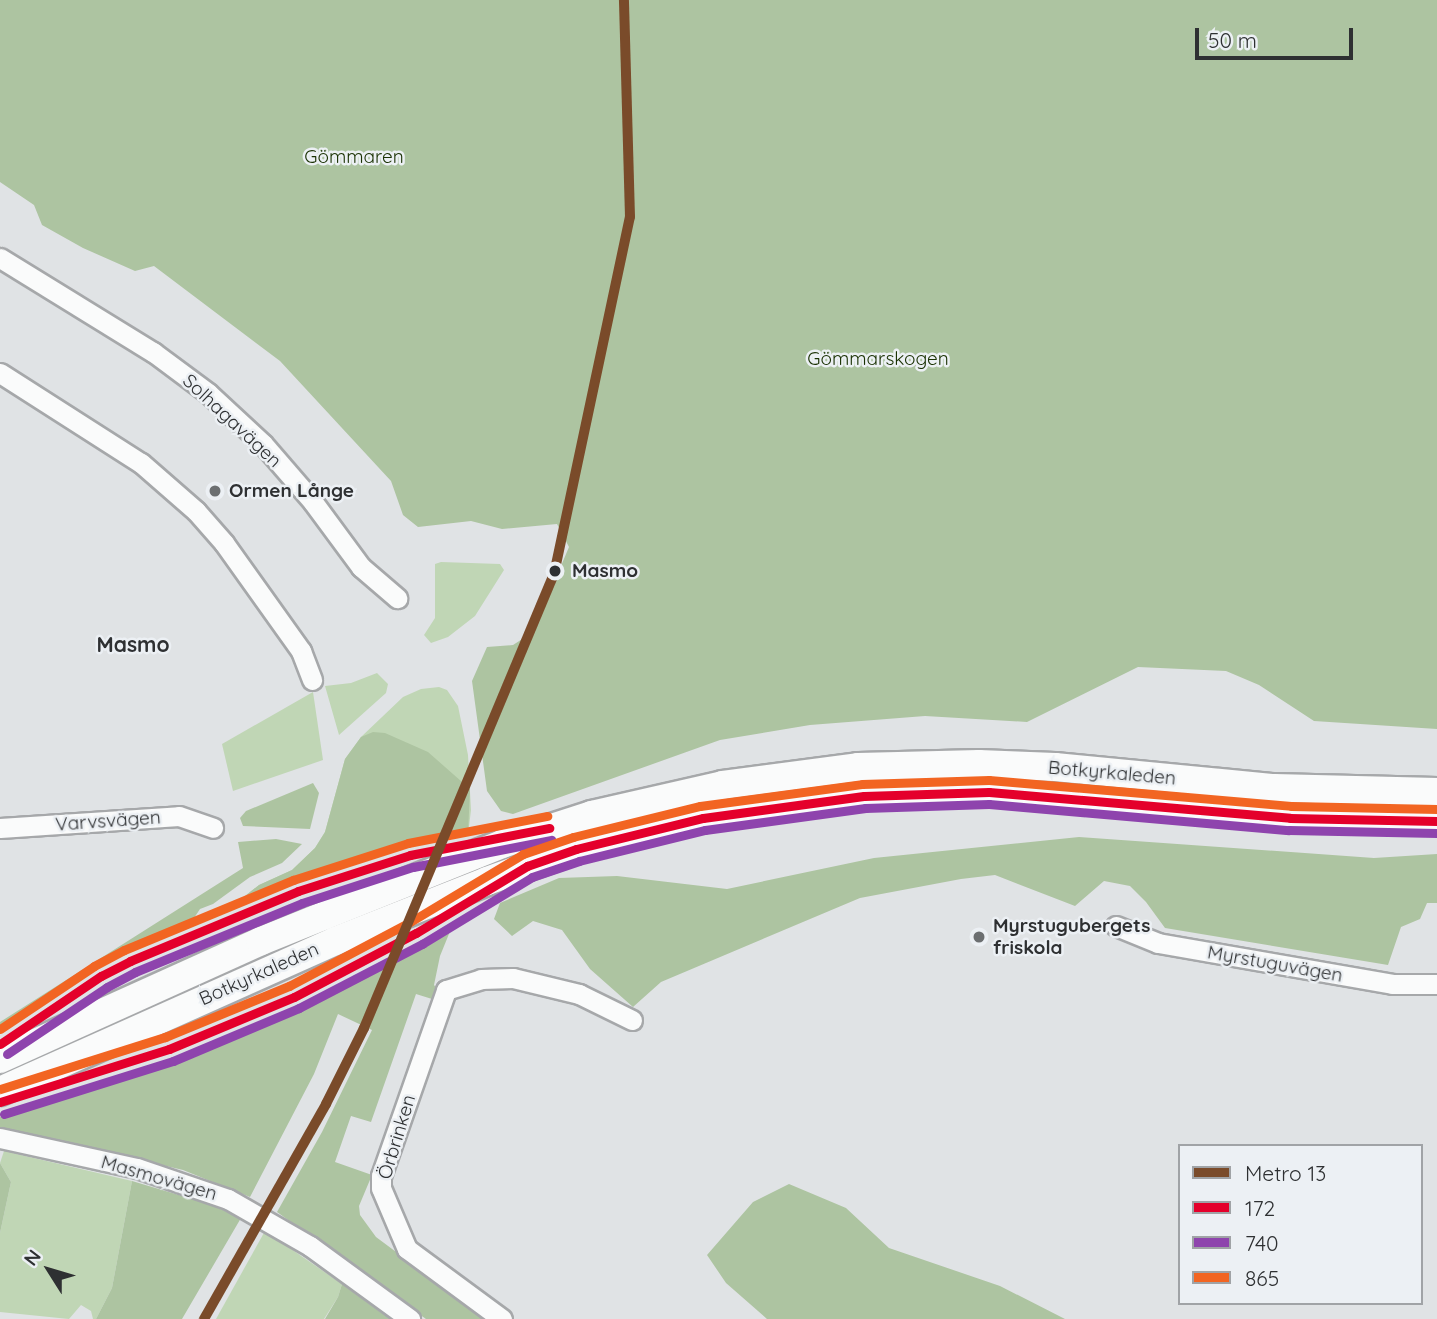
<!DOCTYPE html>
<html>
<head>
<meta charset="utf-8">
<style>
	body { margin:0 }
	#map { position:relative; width:1437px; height:1319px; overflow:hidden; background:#e0e3e5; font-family:Quicksand,sans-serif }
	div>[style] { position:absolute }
	.green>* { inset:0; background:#c0d6b5 }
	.forest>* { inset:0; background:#adc4a1 }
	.roads { filter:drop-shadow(2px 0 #a6a8aa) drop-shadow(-2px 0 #a6a8aa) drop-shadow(0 2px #a6a8aa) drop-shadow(0 -2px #a6a8aa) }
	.street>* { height:19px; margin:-9.5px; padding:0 9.5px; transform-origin:9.5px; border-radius:9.5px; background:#fafbfb }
	.secondary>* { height:28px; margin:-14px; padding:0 14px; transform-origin:14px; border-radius:14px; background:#fafbfb }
	.bus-1>* { height:9px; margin:-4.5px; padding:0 4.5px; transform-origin:4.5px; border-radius:4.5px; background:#e4002b }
	.bus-2>* { height:9px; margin:-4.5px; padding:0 4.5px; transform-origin:4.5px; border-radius:4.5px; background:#8e44ad }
	.bus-3>* { height:9px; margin:-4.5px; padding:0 4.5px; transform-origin:4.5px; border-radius:4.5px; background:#f26522 }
	.metro-1>* { height:10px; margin:-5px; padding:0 5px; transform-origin:5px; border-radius:5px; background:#7a4b2a }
	.dots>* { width:19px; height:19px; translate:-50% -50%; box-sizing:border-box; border:4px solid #ecf0f4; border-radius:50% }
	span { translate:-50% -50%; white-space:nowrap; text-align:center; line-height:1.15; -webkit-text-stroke:5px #ecf0f4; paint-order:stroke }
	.park-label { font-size:19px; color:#193102 }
	.street-label { font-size:19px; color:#2e3032 }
	.poi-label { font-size:19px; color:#2e3032; font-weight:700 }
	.left { translate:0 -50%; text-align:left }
	.stop-label { font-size:19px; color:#2e3032; font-weight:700 }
	.neighbourhood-label { font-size:21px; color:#2e3032; font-weight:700 }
	.legend { position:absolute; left:1178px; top:1144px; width:245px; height:161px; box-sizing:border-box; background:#ecf0f4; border:2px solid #a0a3a6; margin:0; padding:9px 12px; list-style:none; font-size:21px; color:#2e3032 }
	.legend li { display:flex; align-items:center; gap:14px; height:35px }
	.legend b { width:35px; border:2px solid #a0a3a6 }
	.north { position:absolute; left:14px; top:1235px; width:70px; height:70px; -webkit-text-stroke:5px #ecf0f4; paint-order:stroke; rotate:307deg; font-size:19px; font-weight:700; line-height:28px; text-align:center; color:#2e3032 }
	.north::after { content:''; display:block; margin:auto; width:24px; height:32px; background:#2e3032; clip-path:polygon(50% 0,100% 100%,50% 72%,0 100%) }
	.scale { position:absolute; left:1195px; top:28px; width:158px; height:32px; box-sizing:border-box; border:4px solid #2e3032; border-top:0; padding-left:9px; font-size:21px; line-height:24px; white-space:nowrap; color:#2e3032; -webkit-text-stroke:5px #ecf0f4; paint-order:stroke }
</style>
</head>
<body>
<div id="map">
	<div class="green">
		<i style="clip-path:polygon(441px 562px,500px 564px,504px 570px,475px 616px,448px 637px,431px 643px,424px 635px,435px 618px,435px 564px)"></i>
		<i style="clip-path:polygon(377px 673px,388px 684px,386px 693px,339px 735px,325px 686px,351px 683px)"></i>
		<i style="clip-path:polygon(439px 687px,447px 690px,458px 706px,468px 755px,471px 810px,468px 835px,398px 848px,245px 896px,259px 885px,292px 870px,315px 848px,325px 832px,345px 759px,361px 737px,403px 697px,421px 689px)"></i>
		<i style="clip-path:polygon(313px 692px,323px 760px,233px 791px,222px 744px)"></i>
		<i style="clip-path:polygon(4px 1151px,132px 1181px,112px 1288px,96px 1319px,93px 1319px,91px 1311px,81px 1305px,69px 1319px,0 1312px,0 1233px,11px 1182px,0 1163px)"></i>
		<i style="clip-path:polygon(265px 1231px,342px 1284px,338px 1297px,324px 1319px,216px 1319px)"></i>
	</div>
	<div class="forest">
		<i style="clip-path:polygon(0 0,1437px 0,1437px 729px,1314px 721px,1259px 685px,1226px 671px,1138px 667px,1027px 722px,925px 716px,810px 725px,720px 740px,513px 814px,501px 811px,487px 791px,472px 681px,487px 647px,513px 645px,533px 632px,569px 547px,557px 524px,502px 529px,471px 521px,418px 527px,403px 515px,391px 481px,280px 361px,154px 266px,135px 271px,83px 248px,42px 225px,34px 205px,0 182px)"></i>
		<i style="clip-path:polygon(373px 732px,385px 733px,428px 752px,470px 789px,468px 835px,398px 848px,245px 896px,259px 885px,292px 870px,315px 848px,325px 832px,345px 759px,361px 737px)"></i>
		<i style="clip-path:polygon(313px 783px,319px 793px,310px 829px,243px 826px,240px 818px,246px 811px)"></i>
		<i style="clip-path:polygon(1079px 837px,1374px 858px,1437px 854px,1437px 903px,1427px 903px,1420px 919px,1401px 927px,1388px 965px,1165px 928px,1146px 902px,1130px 886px,1104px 881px,1075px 906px,995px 875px,961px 879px,860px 898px,661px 982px,633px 1007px,590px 969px,562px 930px,533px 921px,512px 936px,494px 919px,500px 903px,559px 878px,617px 876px,727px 889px,874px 858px)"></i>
		<i style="clip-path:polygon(276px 839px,302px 844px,282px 863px,250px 877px,213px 904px,200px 909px,188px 927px,137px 948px,81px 977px,0 1032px,0 1022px,243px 868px,238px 842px)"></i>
		<i style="clip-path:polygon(453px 924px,440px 956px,434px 985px,437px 989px,432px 999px,416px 994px,371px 1122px,351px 1116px,335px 1162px,372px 1175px,359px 1206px,360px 1215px,376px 1237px,486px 1319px,426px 1319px,277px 1212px,322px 1132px,372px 1030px,338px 1014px,314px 1074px,250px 1197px,183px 1170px,0 1127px,0 1117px,150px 1068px,320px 997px)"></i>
		<i style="clip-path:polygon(0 1163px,11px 1182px,0 1233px)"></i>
		<i style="clip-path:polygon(132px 1181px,209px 1204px,241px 1218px,182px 1319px,96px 1319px,112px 1288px)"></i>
		<i style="clip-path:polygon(789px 1184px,846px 1208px,889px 1248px,1000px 1286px,1065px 1319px,767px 1319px,726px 1283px,707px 1255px,753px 1202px)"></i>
		<i style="clip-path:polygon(342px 1284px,383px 1314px,390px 1319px,325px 1319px,338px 1297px)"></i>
	</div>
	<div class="roads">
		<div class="street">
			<i style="left:0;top:258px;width:180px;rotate:31.6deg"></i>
			<i style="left:153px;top:352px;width:69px;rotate:36.7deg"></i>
			<i style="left:208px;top:393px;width:75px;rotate:42.8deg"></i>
			<i style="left:263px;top:444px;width:77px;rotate:49.2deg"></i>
			<i style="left:313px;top:502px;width:81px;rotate:53.6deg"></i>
			<i style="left:361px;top:567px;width:48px;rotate:40.7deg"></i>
			<i style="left:0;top:373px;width:167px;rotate:32.6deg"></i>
			<i style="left:141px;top:463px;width:73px;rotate:41.1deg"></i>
			<i style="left:196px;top:511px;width:43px;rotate:48.8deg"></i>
			<i style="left:224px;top:543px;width:133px;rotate:54.5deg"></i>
			<i style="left:301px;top:651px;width:31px;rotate:69deg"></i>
			<i style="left:0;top:828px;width:179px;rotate:-3.8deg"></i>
			<i style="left:179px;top:816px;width:36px;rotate:19deg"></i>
			<i style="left:1116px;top:926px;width:45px;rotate:22deg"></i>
			<i style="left:1158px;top:943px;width:238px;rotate:9.9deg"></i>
			<i style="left:1392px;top:984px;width:45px"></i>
			<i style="left:0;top:1138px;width:140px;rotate:12.4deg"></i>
			<i style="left:137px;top:1168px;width:96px;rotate:18.8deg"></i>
			<i style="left:228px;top:1199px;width:95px;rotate:29.8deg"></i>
			<i style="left:310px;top:1246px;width:124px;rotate:36.1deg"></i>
			<i style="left:502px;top:1319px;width:118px;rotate:-143.6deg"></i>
			<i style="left:407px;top:1249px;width:66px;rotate:-113.1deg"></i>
			<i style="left:381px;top:1188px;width:12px;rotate:-90deg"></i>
			<i style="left:381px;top:1176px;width:197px;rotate:-70.7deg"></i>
			<i style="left:446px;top:990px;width:37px;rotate:-17deg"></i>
			<i style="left:481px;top:979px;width:32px;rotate:-2deg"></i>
			<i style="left:513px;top:978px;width:68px;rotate:13.6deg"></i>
			<i style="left:579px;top:994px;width:59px;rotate:26.1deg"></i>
		</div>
		<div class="secondary">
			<i style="left:0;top:1059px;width:286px;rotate:-24.3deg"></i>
			<i style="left:261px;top:941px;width:260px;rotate:-21.9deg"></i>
			<i style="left:502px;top:844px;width:95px;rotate:-17.9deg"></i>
			<i style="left:592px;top:815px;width:134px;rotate:-12.9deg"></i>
			<i style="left:723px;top:785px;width:136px;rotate:-7.6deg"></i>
			<i style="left:858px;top:767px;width:121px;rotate:-1.4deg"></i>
			<i style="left:979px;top:764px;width:76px;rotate:2.3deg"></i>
			<i style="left:1055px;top:767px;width:220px;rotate:5.5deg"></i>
			<i style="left:1274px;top:788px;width:163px;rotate:1.4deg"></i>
			<i style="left:0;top:1091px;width:367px;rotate:-24.1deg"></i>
			<i style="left:335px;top:941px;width:163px;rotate:-21.5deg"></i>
			<i style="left:487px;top:881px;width:95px;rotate:-19.8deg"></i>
			<i style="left:576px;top:849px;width:131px;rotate:-13.7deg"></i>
			<i style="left:703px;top:818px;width:162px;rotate:-7.8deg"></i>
			<i style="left:864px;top:796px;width:125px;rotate:-1.8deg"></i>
			<i style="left:989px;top:792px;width:302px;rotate:4.9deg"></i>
			<i style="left:1290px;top:818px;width:147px;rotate:1.2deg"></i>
		</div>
	</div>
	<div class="bus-1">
		<i style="left:0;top:1044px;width:122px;rotate:-34deg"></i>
		<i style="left:101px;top:976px;width:33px;rotate:-27deg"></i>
		<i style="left:130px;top:961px;width:182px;rotate:-22.6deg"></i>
		<i style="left:298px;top:891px;width:118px;rotate:-17.8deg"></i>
		<i style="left:410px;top:855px;width:142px;rotate:-11deg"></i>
		<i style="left:0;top:1102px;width:177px;rotate:-17.4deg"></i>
		<i style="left:169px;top:1049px;width:135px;rotate:-22.6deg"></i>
		<i style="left:294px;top:997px;width:138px;rotate:-27.7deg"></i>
		<i style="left:416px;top:933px;width:130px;rotate:-31.1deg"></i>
		<i style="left:527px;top:866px;width:52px;rotate:-19.1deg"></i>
		<i style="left:576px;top:849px;width:131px;rotate:-13.7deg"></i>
		<i style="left:703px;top:818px;width:162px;rotate:-7.8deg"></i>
		<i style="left:864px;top:796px;width:125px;rotate:-1.8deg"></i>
		<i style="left:989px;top:792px;width:302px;rotate:4.9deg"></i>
		<i style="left:1290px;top:818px;width:147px;rotate:1.2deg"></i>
	</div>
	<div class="bus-2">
		<i style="left:7px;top:1054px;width:120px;rotate:-33.8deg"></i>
		<i style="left:107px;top:987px;width:32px;rotate:-28deg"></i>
		<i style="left:135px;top:972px;width:181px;rotate:-22.4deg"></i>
		<i style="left:302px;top:903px;width:117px;rotate:-18deg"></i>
		<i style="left:413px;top:867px;width:141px;rotate:-11.1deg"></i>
		<i style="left:4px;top:1114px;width:177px;rotate:-17.4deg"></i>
		<i style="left:173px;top:1061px;width:137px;rotate:-22.8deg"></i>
		<i style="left:299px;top:1008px;width:139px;rotate:-27.5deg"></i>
		<i style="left:422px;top:944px;width:129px;rotate:-31.3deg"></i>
		<i style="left:532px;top:877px;width:50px;rotate:-18.8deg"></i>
		<i style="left:579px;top:861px;width:130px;rotate:-13.8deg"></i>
		<i style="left:705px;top:830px;width:162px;rotate:-7.8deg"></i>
		<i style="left:865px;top:808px;width:124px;rotate:-1.8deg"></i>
		<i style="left:989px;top:804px;width:301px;rotate:5deg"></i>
		<i style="left:1289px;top:830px;width:148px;rotate:1.2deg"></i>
	</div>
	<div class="bus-3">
		<i style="left:0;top:1029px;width:113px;rotate:-33.8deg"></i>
		<i style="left:94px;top:966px;width:34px;rotate:-28deg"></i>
		<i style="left:124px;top:950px;width:183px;rotate:-22.5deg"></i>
		<i style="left:293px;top:880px;width:121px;rotate:-17.8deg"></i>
		<i style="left:408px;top:843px;width:142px;rotate:-11deg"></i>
		<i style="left:0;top:1089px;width:173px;rotate:-17.5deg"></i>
		<i style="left:165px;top:1037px;width:134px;rotate:-22.4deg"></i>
		<i style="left:289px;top:986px;width:137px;rotate:-27.9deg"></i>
		<i style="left:410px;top:922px;width:132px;rotate:-31deg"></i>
		<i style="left:523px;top:854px;width:53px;rotate:-18.8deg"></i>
		<i style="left:573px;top:837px;width:131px;rotate:-13.7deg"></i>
		<i style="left:700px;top:806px;width:163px;rotate:-7.7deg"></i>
		<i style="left:862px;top:784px;width:127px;rotate:-1.8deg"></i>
		<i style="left:989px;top:780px;width:303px;rotate:4.9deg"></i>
		<i style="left:1291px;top:806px;width:146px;rotate:1.2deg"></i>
	</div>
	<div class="metro-1">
		<i style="left:204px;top:1319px;width:247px;rotate:-60.4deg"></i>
		<i style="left:326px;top:1104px;width:85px;rotate:-63.4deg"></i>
		<i style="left:364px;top:1028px;width:492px;rotate:-67.3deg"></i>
		<i style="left:554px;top:574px;width:365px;rotate:-78deg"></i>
		<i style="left:630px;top:217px;width:217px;rotate:-91.6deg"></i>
	</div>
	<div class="dots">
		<i style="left:215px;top:491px;background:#6c6f71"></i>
		<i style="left:555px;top:571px;background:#2e3032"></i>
		<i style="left:979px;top:937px;background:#6c6f71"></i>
	</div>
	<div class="park-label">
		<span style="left:354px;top:157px">Gömmaren</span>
		<span style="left:878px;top:359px">Gömmarskogen</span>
	</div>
	<div class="street-label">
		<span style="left:232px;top:421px;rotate:43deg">Solhagavägen</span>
		<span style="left:1112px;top:773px;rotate:5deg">Botkyrkaleden</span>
		<span style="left:108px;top:821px;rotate:-4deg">Varvsvägen</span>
		<span style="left:1275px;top:964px;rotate:10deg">Myrstuguvägen</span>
		<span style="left:259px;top:974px;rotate:-24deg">Botkyrkaleden</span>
		<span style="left:397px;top:1137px;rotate:-73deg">Örbrinken</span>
		<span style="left:159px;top:1178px;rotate:16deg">Masmovägen</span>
	</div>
	<div class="poi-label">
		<span class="left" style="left:229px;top:491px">Ormen Långe</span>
		<span class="left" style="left:993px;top:937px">Myrstugubergets<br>friskola</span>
	</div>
	<div class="stop-label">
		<span class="left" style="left:572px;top:571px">Masmo</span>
	</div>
	<div class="neighbourhood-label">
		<span style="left:133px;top:644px">Masmo</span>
	</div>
	<ul class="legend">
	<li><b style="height:9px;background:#7a4b2a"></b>Metro 13</li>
	<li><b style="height:9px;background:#e4002b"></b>172</li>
	<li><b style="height:9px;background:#8e44ad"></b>740</li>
	<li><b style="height:9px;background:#f26522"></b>865</li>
	</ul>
	<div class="north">N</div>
	<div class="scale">50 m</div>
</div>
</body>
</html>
